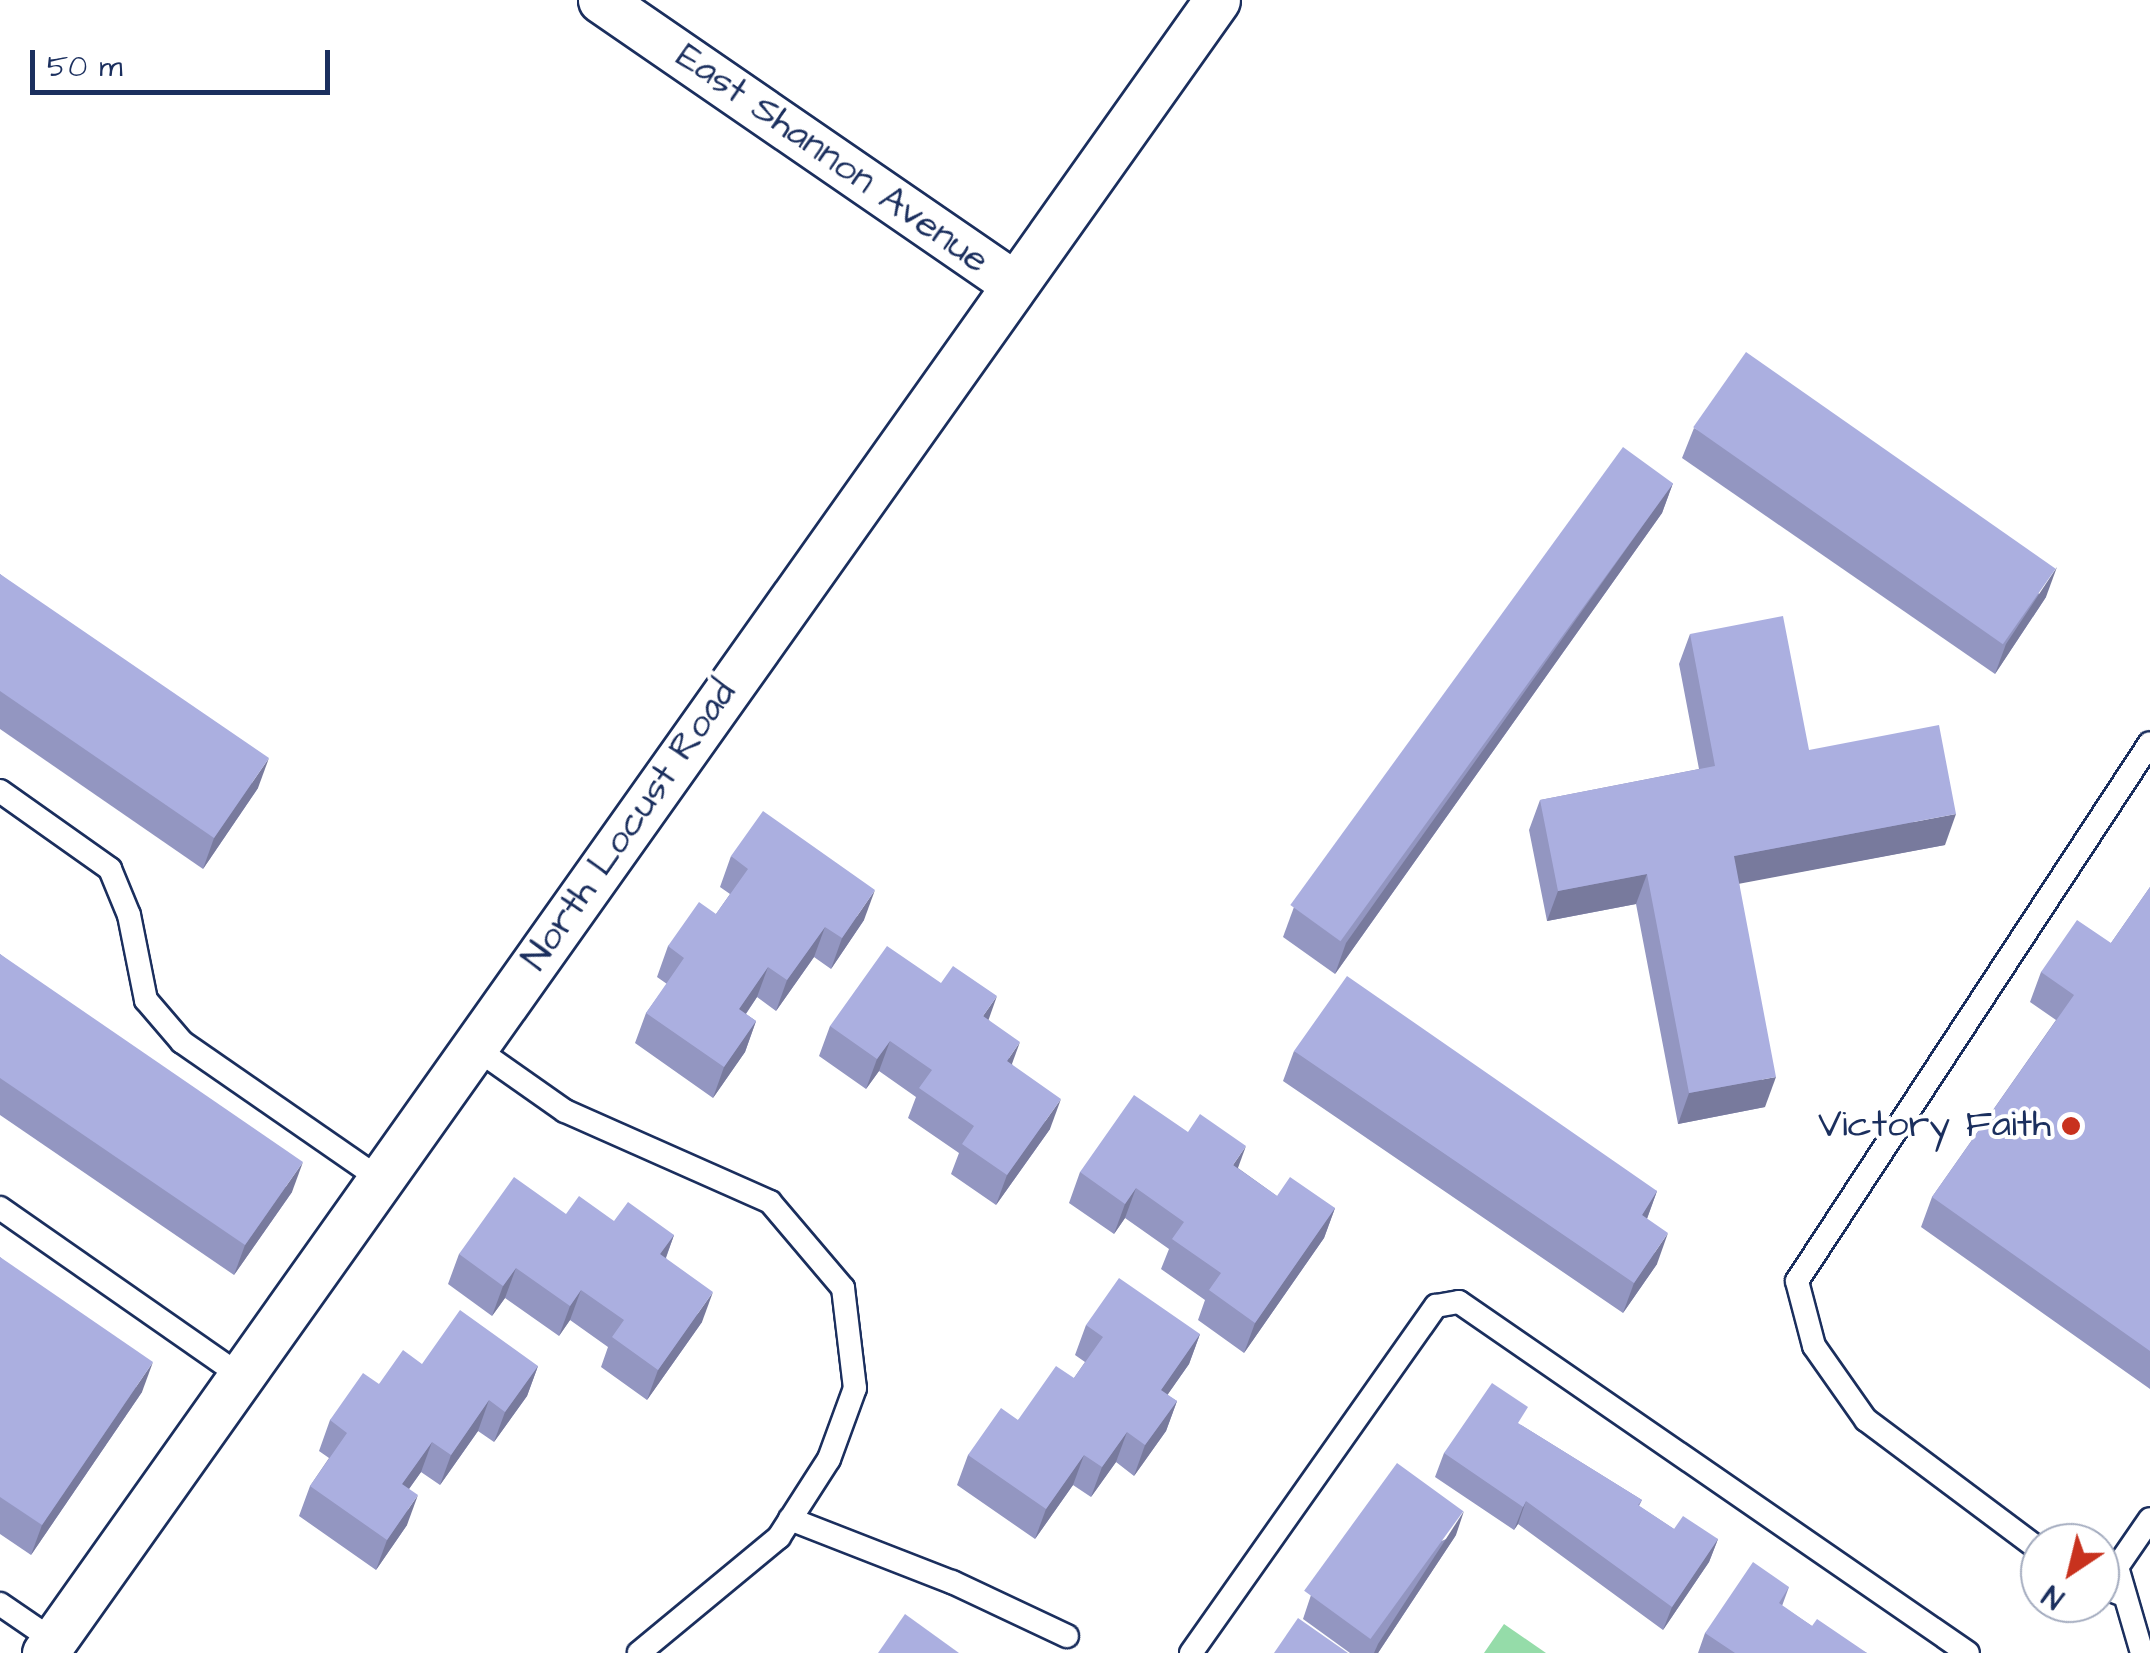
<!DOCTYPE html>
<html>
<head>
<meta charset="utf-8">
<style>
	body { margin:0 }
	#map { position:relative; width:2150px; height:1653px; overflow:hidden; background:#fff; font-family:"Architects Daughter",sans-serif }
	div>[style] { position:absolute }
	.green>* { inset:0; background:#95dca9 }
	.roads { filter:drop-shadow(2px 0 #1b2f5e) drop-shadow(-2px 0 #1b2f5e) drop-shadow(0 2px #1b2f5e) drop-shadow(0 -2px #1b2f5e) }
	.service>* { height:22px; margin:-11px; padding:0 11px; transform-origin:11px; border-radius:11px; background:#fff }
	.minor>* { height:45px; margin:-22.5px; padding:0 22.5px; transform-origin:22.5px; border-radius:22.5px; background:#fff }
	.wall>* { inset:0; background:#9396c1 }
	.shaded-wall>* { inset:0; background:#787a9d }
	.building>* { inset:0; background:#abafe0; transform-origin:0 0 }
	.dots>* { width:28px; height:28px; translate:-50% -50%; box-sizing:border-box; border:5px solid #fff; border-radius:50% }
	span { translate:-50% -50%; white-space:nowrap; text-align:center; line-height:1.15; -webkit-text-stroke:8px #fff; paint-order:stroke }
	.street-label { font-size:38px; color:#1b2f5e }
	.poi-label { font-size:38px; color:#1b2f5e }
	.right { translate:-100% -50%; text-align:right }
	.north { position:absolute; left:2020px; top:1523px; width:100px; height:100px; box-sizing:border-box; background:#fff; border:2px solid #a4acbf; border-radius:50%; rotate:215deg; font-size:28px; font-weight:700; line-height:40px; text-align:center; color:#1b2f5e }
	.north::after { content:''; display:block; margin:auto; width:35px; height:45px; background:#c8321e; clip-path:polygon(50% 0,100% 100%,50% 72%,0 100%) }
	.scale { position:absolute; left:30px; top:50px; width:300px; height:45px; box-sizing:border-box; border:5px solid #1b2f5e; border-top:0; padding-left:12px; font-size:30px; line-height:35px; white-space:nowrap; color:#1b2f5e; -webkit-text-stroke:8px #fff; paint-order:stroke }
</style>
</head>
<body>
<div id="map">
	<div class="green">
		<i style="clip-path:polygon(1504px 1624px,1546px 1653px,1484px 1653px)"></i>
	</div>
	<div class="roads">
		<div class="service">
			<i style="left:0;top:791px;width:135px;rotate:35.3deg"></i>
			<i style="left:110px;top:869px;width:50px;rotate:67.6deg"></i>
			<i style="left:129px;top:915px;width:87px;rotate:78.7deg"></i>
			<i style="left:146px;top:1000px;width:55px;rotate:49.4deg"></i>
			<i style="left:182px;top:1042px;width:241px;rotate:34.7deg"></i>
			<i style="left:474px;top:1047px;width:111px;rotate:35.1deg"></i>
			<i style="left:565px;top:1111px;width:224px;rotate:23.9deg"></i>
			<i style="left:770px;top:1202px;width:113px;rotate:49.7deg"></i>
			<i style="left:843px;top:1288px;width:101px;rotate:83.2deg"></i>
			<i style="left:855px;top:1388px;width:76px;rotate:110.1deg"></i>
			<i style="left:829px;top:1459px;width:93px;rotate:122.7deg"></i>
			<i style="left:779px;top:1537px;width:182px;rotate:140.4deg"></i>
			<i style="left:0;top:1208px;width:294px;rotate:34.9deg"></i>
			<i style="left:790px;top:1519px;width:174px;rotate:21.3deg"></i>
			<i style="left:952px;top:1582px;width:127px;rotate:25.2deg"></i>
			<i style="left:2040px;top:1550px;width:217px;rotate:-143.2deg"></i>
			<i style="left:1866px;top:1420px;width:90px;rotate:-125.1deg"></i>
			<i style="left:1814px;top:1346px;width:67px;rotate:-104.7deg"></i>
			<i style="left:1797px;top:1281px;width:643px;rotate:-56.73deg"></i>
			<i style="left:2100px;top:1586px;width:26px;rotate:21deg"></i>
			<i style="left:0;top:1604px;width:65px;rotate:34.4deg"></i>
			<i style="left:1191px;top:1653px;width:425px;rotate:-54.8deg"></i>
			<i style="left:1436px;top:1306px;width:23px;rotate:-10deg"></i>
			<i style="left:1459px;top:1302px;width:618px;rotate:34.59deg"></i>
			<i style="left:2142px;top:1653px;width:90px;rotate:-106.2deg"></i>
			<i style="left:2117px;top:1567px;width:58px;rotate:-55.5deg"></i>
		</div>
		<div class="minor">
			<i style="left:601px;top:0;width:501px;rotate:34.51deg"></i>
			<i style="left:45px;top:1653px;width:2026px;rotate:-54.66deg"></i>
		</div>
	</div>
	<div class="wall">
		<i style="clip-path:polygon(1694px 428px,2046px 597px,1995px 674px,1682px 458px)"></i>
		<i style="clip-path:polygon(1673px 483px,1662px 513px,1335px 974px,1283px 937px,1294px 907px)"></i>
		<i style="clip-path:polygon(0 574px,258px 788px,203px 869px,0 729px)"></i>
		<i style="clip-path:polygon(1690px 634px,1809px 750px,1945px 845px,1739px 883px,1765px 1107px,1678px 1124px,1636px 904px,1547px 921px,1529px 830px,1540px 800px,1699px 769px,1679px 664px)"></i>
		<i style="clip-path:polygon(731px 856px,864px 920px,831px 969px,814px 957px,776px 1011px,757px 997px,746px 1014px,756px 1021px,745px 1052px,713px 1098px,635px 1043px,646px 1013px,667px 984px,657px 977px,668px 946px,716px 914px,730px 894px,720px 887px)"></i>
		<i style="clip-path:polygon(2150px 887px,2150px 1389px,1921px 1227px,1932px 1197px,2056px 1020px,2030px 1002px,2041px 972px,2111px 943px)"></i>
		<i style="clip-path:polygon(0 954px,292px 1192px,234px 1275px,0 1115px)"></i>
		<i style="clip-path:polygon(989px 1020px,1012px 1064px,1050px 1129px,996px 1205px,951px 1174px,959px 1153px,908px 1118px,916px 1097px,879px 1071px,866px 1089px,819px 1056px,830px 1026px)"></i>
		<i style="clip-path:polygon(1294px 1051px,1657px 1191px,1647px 1219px,1657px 1264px,1623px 1313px,1283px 1081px)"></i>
		<i style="clip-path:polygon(1238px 1168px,1277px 1196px,1335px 1208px,1324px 1238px,1244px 1353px,1198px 1320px,1205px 1300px,1161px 1269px,1169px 1249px,1125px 1218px,1114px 1234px,1069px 1203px,1080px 1172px)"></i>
		<i style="clip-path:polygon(566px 1214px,614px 1221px,674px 1235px,666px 1258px,702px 1322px,647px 1400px,601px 1367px,608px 1347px,570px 1320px,559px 1336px,505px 1298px,492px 1316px,448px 1284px,459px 1254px)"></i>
		<i style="clip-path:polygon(0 1257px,142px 1392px,31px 1555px,0 1534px)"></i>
		<i style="clip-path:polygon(1086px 1325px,1200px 1334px,1189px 1364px,1167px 1395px,1177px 1401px,1166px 1431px,1134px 1476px,1116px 1462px,1091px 1497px,1073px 1485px,1035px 1539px,957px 1485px,968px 1455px,1018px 1420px,1074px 1378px,1085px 1362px,1075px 1355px)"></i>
		<i style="clip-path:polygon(422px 1364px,538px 1366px,527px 1396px,494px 1442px,478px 1431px,440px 1485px,421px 1472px,409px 1489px,407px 1525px,376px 1570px,299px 1516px,310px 1486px,329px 1458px,319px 1451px,330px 1420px,379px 1384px)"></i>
		<i style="clip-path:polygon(1521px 1425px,1642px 1500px,1639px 1506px,1674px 1529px,1718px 1539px,1709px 1562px,1663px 1630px,1518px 1524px,1514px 1530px,1435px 1477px,1444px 1453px)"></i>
		<i style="clip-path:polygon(1456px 1535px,1378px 1653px,1350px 1653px,1303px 1619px,1311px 1595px)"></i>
		<i style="clip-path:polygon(1789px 1587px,1782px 1606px,1812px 1626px,1867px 1653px,1698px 1653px,1705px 1633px)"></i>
	</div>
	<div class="shaded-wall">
		<i style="clip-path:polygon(1673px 483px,1662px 513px,1335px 974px,1346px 943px)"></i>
		<i style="clip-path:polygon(2057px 567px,2046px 597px,1995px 674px,2006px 644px)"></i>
		<i style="clip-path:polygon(269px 758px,258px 788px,203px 869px,214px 838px)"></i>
		<i style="clip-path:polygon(1956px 814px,1945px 845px,1722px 887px,1734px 856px)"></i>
		<i style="clip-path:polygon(1647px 874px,1636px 904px,1547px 921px,1558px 891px)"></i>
		<i style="clip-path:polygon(875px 890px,864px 920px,831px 969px,842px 938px)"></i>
		<i style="clip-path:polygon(825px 927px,814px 957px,776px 1011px,787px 980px)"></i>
		<i style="clip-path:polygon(768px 967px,757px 997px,728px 1040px,739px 1009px)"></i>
		<i style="clip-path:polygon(997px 996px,986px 1027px,983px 1016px)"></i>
		<i style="clip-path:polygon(756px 1021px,745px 1052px,713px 1098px,724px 1067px)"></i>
		<i style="clip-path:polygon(890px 1041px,879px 1071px,866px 1089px,877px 1059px)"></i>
		<i style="clip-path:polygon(1020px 1042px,1009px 1072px,1007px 1061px)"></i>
		<i style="clip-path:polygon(1776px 1077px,1765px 1107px,1678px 1124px,1689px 1093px)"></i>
		<i style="clip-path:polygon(1061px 1099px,1050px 1129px,996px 1205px,1007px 1175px)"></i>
		<i style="clip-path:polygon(1246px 1146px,1235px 1176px,1233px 1165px)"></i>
		<i style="clip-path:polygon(303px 1162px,292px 1192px,234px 1275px,245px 1245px)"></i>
		<i style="clip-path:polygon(1136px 1188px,1125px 1218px,1114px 1234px,1125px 1204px)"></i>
		<i style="clip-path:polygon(1657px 1191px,1646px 1221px,1642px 1215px)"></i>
		<i style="clip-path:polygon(1335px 1208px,1324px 1238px,1244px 1353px,1255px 1323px)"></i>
		<i style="clip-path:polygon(1668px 1233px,1657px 1264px,1623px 1313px,1634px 1283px)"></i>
		<i style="clip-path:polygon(674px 1235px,663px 1265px,660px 1254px)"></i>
		<i style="clip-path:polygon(516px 1268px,505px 1298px,492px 1316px,503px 1286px)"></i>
		<i style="clip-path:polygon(581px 1290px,570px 1320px,559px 1336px,570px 1306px)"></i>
		<i style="clip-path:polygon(713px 1292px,702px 1322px,647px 1400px,658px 1370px)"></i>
		<i style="clip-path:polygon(1200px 1334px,1189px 1364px,1150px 1420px,1161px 1390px)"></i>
		<i style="clip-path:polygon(153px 1362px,142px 1392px,31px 1555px,42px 1525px)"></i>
		<i style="clip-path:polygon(538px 1366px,527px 1396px,494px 1442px,505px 1412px)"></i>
		<i style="clip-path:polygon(489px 1400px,478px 1431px,440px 1485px,451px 1455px)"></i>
		<i style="clip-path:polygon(1177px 1401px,1166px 1431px,1134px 1476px,1145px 1445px)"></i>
		<i style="clip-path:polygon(1127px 1432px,1116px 1462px,1091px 1497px,1102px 1467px)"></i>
		<i style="clip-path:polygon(432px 1442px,421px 1472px,391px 1514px,402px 1484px)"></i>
		<i style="clip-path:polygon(1084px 1455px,1073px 1485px,1035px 1539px,1046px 1509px)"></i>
		<i style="clip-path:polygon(418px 1495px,407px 1525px,376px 1570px,387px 1540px)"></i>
		<i style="clip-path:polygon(1526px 1501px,1518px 1524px,1514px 1530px,1523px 1507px)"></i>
		<i style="clip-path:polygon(1464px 1511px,1456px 1535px,1378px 1653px,1374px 1653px,1378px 1644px)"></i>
		<i style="clip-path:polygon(1718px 1539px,1709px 1562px,1663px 1630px,1672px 1607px)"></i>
	</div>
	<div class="building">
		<i style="left:1746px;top:352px;width:378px;height:92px;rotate:35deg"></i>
		<i style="left:1623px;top:447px;width:62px;height:566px;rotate:36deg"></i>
		<i style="clip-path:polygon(0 574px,269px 758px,214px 838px,0 691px)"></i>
		<i style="clip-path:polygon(1783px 616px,1809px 750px,1939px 725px,1956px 814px,1734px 856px,1776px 1077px,1689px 1093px,1647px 874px,1558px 891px,1540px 800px,1715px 766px,1690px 634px)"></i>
		<i style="clip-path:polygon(763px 811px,875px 890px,842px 938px,825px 927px,787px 980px,768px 967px,739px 1009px,756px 1021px,724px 1067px,646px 1013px,684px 958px,668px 946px,699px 902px,716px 914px,748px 869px,731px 856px)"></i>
		<i style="clip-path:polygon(2150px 887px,2150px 1351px,1932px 1197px,2074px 995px,2041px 972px,2077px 920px,2111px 943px)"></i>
		<i style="clip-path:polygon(887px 946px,941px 983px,953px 966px,997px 996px,983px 1016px,1020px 1042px,1007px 1061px,1061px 1099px,1007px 1175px,962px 1144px,974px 1126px,919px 1088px,932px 1070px,890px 1041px,877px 1059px,830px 1026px)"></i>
		<i style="clip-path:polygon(0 954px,303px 1162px,245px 1245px,0 1078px)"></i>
		<i style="clip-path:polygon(1347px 976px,1657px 1191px,1642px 1215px,1668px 1233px,1634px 1283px,1294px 1051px)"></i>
		<i style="clip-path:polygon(1134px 1095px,1188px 1132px,1200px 1114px,1246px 1146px,1233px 1165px,1277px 1196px,1290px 1177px,1335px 1208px,1255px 1323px,1209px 1290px,1221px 1273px,1172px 1239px,1184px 1222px,1136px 1188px,1125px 1204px,1080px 1172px)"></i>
		<i style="clip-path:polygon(514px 1177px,566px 1214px,579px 1196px,614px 1221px,628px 1202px,674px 1235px,660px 1254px,713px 1292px,658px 1370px,612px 1337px,624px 1320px,581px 1290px,570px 1306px,516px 1268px,503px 1286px,459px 1254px)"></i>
		<i style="clip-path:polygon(0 1257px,153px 1362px,42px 1525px,0 1497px)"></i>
		<i style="clip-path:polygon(1119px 1278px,1200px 1334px,1161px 1390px,1177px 1401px,1145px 1445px,1127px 1432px,1102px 1467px,1084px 1455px,1046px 1509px,968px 1455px,1001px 1408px,1018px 1420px,1056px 1366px,1074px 1378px,1103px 1337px,1086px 1325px)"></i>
		<i style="clip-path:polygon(460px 1310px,538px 1366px,505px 1412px,489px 1400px,451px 1455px,432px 1442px,402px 1484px,418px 1495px,387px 1540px,310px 1486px,347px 1433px,330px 1420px,363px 1373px,379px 1384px,403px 1350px,422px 1364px)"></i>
		<i style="clip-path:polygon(1492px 1383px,1528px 1407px,1518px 1423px,1642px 1500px,1638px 1505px,1674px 1529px,1683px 1516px,1718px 1539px,1672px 1607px,1526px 1501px,1523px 1507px,1444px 1453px)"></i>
		<i style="left:1397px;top:1463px;width:82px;height:158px;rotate:36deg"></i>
		<i style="clip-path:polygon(1753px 1562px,1789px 1587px,1779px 1603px,1812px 1626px,1817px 1619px,1867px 1653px,1735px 1653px,1705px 1633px)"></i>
		<i style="clip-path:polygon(905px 1614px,959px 1653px,878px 1653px)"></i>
		<i style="clip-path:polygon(1298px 1618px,1348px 1653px,1274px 1653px)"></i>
	</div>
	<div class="dots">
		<i style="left:2071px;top:1126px;background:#c8321e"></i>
	</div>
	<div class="street-label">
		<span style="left:832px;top:159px;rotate:35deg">East Shannon Avenue</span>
		<span style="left:630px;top:826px;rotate:-55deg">North Locust Road</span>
	</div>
	<div class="poi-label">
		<span class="right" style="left:2051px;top:1126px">Victory Faith</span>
	</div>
	<div class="north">N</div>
	<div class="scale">50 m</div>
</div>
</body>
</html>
